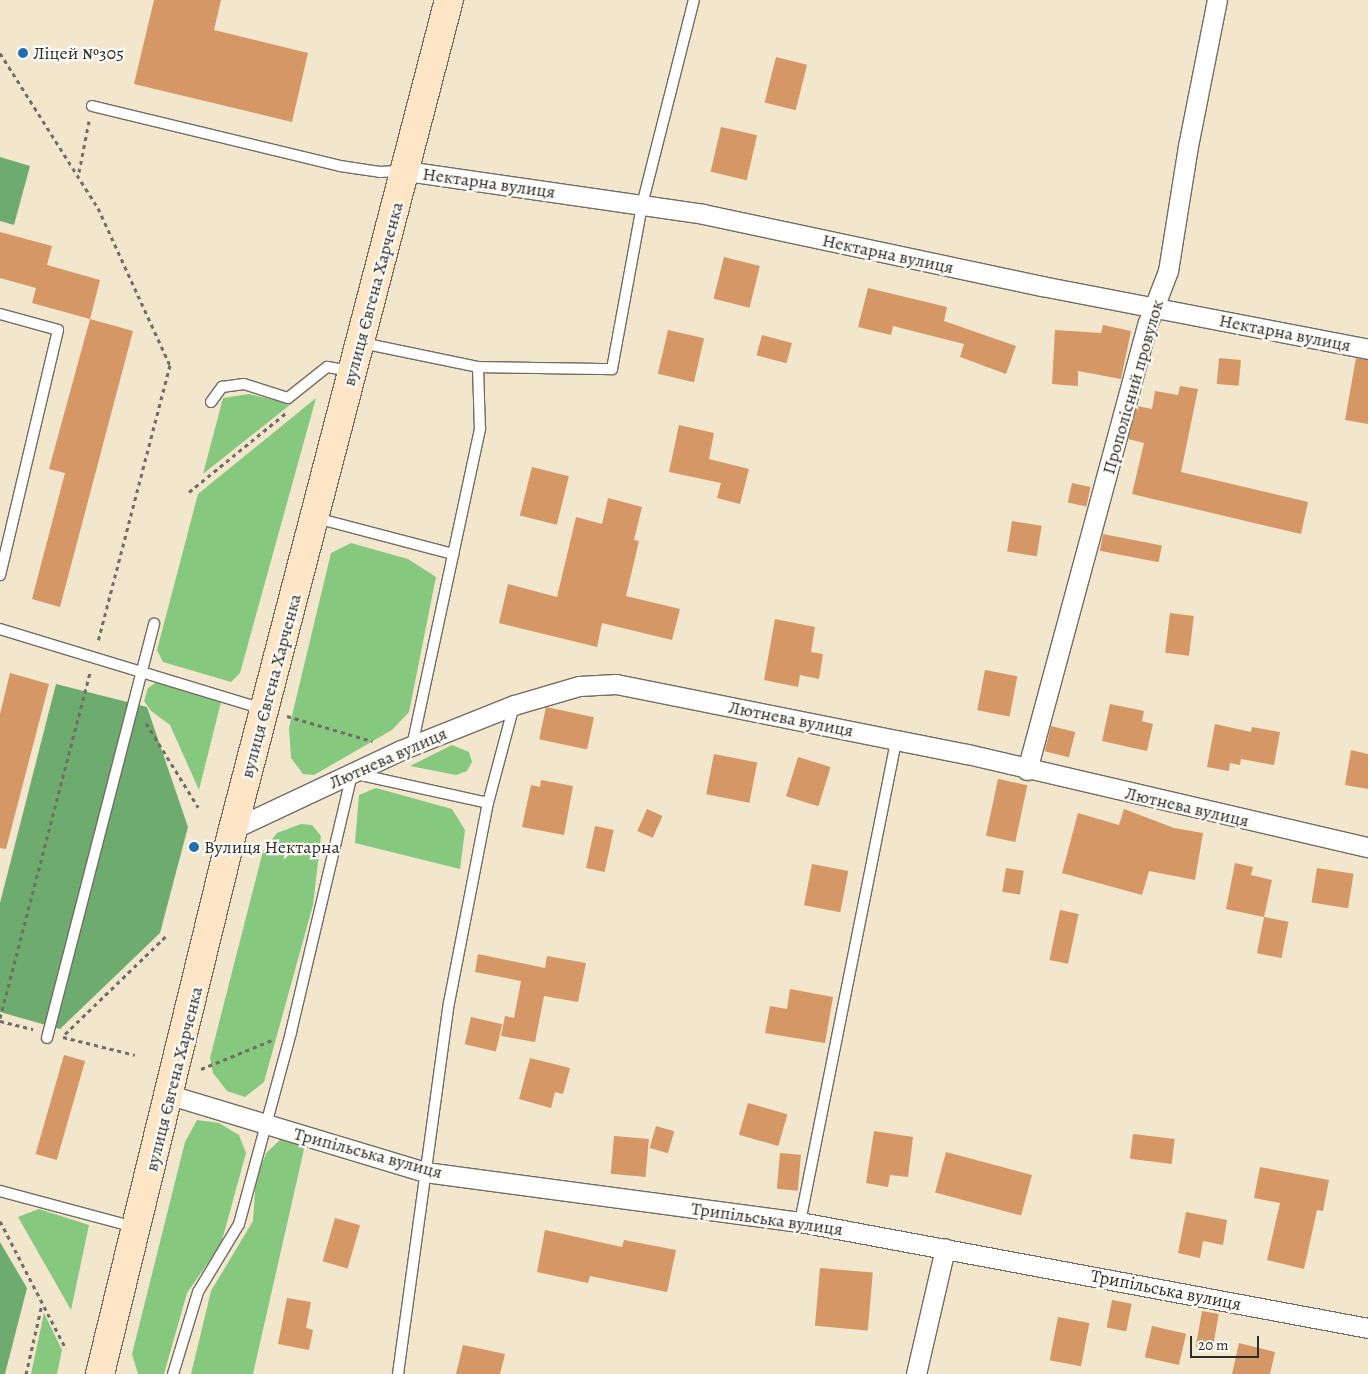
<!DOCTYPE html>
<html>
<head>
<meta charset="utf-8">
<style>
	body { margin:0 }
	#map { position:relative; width:1368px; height:1374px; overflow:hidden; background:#f2e6cd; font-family:Alegreya,serif }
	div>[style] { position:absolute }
	.green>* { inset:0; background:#87c87f }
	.forest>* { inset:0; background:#6dac6e }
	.building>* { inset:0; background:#d69767; transform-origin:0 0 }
	.path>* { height:3px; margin-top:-1.5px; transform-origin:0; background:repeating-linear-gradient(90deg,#716c64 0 4px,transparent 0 8px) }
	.roads { filter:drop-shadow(1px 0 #716c64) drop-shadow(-1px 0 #716c64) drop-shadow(0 1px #716c64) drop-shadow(0 -1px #716c64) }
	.lane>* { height:10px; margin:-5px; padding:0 5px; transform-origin:5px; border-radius:5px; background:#fff }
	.street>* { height:19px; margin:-9.5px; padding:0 9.5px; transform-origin:9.5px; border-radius:9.5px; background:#fff }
	.secondary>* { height:28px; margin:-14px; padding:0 14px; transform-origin:14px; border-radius:14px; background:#fde5c5 }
	.dots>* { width:14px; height:14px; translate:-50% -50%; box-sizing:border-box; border:2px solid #fdfcf7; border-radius:50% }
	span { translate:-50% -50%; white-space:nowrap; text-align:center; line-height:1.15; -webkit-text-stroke:4.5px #fdfcf7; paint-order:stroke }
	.poi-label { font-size:18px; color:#2b2b2b }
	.left { translate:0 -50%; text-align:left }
	.street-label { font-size:18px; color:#2b2b2b }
	.scale { position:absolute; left:1190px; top:1336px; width:69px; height:22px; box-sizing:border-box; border:2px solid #2b2b2b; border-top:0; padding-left:6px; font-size:15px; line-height:18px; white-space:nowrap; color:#2b2b2b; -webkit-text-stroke:4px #fdfcf7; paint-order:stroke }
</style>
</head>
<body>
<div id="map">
	<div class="green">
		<i style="clip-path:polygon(249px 394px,291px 404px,203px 474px,223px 398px)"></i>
		<i style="clip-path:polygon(316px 398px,240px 673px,231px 682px,163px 662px,157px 650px,198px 494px)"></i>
		<i style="clip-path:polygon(351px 543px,408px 559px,436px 577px,409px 712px,392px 730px,314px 775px,303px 774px,291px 758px,289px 728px,331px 553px)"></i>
		<i style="clip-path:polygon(158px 681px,221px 702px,199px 790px,170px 725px,151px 711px,144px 701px,148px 688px)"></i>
		<i style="clip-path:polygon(452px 745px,469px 752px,472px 762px,467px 771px,456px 775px,410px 766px)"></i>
		<i style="clip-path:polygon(376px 788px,452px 809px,465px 830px,460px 869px,355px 843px,359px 795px)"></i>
		<i style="clip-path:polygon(301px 824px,312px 825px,321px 836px,313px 905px,264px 1082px,245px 1097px,227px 1091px,213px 1073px,210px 1058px,263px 851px,277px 833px)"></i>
		<i style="clip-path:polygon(197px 1120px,219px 1123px,239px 1135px,246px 1153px,221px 1244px,187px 1293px,164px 1374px,138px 1374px,132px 1354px,185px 1142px)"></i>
		<i style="clip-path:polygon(280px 1140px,305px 1145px,253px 1374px,191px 1374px,211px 1291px,253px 1221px,256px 1176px,267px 1152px)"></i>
		<i style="clip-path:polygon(39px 1209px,89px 1225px,71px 1310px,18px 1217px)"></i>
		<i style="clip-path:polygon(44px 1313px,62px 1350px,57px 1374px,31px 1374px)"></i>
	</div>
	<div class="forest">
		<i style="clip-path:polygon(0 157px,30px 166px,14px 225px,0 221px)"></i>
		<i style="clip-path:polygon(56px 684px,147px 707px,188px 827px,160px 933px,60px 1029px,0 1012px,0 903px)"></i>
		<i style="clip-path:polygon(0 1242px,27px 1288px,5px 1374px,0 1374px)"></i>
	</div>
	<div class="building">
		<i style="clip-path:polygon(154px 0,221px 0,214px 30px,308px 53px,292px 122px,134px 84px)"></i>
		<i style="left:776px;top:57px;width:32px;height:47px;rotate:14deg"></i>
		<i style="left:721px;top:127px;width:37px;height:46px;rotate:13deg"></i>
		<i style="clip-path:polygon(0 232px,52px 246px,47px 265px,100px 280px,90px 319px,32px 303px,36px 288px,0 278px)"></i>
		<i style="left:724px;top:257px;width:37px;height:43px;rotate:14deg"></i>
		<i style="clip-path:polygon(868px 288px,947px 307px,944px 321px,1016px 346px,1006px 374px,960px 357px,964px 344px,893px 326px,891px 335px,858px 327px)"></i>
		<i style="clip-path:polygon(90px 319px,133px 331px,60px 607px,32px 599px,65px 473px,49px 469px)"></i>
		<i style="clip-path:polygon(1103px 325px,1131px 331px,1121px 379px,1078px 371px,1078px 386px,1052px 384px,1055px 330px,1101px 333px)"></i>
		<i style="left:668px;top:330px;width:37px;height:45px;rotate:13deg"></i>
		<i style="left:762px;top:335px;width:31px;height:21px;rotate:15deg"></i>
		<i style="left:1219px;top:358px;width:22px;height:26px;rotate:5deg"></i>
		<i style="clip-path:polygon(1356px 358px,1368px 360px,1368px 424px,1345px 420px)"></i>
		<i style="clip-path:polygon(1180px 386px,1198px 389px,1181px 472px,1308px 502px,1301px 534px,1132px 494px,1144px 443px,1128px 439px,1137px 406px,1152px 409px,1155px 391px,1178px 395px)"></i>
		<i style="clip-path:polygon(679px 425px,714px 433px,709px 459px,749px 469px,740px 504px,717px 498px,721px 483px,669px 472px)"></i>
		<i style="left:532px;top:467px;width:38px;height:50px;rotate:14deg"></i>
		<i style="left:1072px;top:483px;width:19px;height:20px;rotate:12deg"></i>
		<i style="clip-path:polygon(608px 498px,642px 507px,634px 540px,639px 541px,626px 596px,680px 609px,672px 640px,602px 623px,597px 647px,499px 623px,508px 584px,557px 597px,576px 517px,602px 524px)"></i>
		<i style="left:1012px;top:521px;width:30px;height:31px;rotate:9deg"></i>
		<i style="left:1103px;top:534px;width:60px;height:17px;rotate:11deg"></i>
		<i style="left:1170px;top:613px;width:24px;height:40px;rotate:7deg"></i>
		<i style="clip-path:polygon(775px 619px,815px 627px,811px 652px,823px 654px,819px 679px,800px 675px,798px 687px,764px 680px)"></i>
		<i style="left:985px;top:670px;width:33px;height:41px;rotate:11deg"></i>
		<i style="clip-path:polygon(10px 673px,49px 684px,6px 849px,0 848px,0 714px)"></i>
		<i style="clip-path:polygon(1110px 704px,1144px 711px,1142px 721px,1153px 724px,1147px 751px,1102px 741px)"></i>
		<i style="left:546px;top:707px;width:49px;height:33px;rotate:12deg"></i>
		<i style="clip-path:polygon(1215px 724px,1251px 732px,1252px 727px,1280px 732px,1274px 765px,1241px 759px,1240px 765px,1230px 763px,1229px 771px,1207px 767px)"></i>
		<i style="left:1051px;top:726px;width:25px;height:26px;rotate:14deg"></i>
		<i style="clip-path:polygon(1351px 750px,1368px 754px,1368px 789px,1345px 785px)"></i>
		<i style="left:714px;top:754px;width:44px;height:41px;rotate:11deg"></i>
		<i style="left:798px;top:757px;width:34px;height:41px;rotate:17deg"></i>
		<i style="left:998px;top:779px;width:30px;height:58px;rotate:12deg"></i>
		<i style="clip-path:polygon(541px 780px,573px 786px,564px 835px,522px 827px,531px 785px,540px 787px)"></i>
		<i style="left:647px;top:809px;width:17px;height:24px;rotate:24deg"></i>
		<i style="clip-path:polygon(1124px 809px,1174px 828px,1203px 833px,1195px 880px,1149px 871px,1142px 895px,1062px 873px,1078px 813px,1119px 825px)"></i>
		<i style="left:595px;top:826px;width:19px;height:43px;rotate:12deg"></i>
		<i style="clip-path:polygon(1235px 863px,1253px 867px,1251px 875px,1272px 880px,1264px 917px,1226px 909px)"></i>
		<i style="left:812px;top:864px;width:37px;height:42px;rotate:11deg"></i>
		<i style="left:1006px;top:868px;width:18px;height:24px;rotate:9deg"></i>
		<i style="left:1317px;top:868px;width:37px;height:35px;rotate:9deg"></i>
		<i style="left:1060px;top:910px;width:19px;height:51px;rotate:12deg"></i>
		<i style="left:1264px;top:917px;width:25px;height:37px;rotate:11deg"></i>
		<i style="clip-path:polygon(478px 954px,545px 968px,547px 956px,586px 963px,578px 1002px,544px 996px,535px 1042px,501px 1036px,505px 1016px,514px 1018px,521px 981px,475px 972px)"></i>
		<i style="clip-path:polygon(790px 989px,833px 997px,825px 1043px,765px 1033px,770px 1006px,787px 1009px)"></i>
		<i style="left:471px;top:1017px;width:32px;height:28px;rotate:13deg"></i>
		<i style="left:64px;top:1055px;width:22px;height:103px;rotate:16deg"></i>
		<i style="clip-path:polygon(530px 1058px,570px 1068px,563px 1094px,555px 1092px,551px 1108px,519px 1099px)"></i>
		<i style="left:748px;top:1103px;width:41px;height:33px;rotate:16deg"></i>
		<i style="left:656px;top:1126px;width:19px;height:23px;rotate:16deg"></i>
		<i style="clip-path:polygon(874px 1131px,913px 1137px,908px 1177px,890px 1175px,888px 1187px,866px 1183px)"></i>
		<i style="left:1133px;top:1134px;width:42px;height:25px;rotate:7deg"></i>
		<i style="left:614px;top:1136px;width:35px;height:38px;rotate:5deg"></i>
		<i style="left:946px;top:1152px;width:89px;height:42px;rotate:15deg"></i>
		<i style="left:780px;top:1153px;width:21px;height:36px;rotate:5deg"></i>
		<i style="clip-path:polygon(1260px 1167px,1329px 1180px,1323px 1211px,1317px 1210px,1304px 1269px,1267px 1260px,1280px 1203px,1254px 1198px)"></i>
		<i style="clip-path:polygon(1186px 1212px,1227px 1220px,1223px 1245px,1203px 1241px,1200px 1258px,1178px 1253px)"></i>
		<i style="left:335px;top:1218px;width:26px;height:45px;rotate:16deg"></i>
		<i style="clip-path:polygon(545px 1230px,622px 1247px,624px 1240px,676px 1250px,667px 1292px,590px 1276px,588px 1283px,537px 1272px)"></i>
		<i style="left:820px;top:1268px;width:53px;height:58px;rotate:5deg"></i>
		<i style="clip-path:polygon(287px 1298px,311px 1302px,306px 1328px,313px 1330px,309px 1350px,278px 1344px)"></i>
		<i style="left:1112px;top:1300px;width:20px;height:28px;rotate:11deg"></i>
		<i style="left:1202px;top:1311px;width:17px;height:36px;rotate:10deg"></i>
		<i style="left:1058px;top:1317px;width:32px;height:44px;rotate:11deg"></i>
		<i style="left:1152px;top:1326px;width:35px;height:32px;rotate:13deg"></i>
		<i style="clip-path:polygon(1239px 1343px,1275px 1352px,1270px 1374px,1232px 1374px)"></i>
		<i style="clip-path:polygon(463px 1345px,505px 1354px,500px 1374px,456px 1374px)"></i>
	</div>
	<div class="path">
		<i style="left:0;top:53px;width:183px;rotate:57.7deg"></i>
		<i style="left:98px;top:208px;width:173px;rotate:65.4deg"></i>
		<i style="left:170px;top:365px;width:286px;rotate:104.6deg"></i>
		<i style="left:79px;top:172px;width:52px;rotate:-78.9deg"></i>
		<i style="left:189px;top:492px;width:125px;rotate:-39.2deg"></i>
		<i style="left:287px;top:716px;width:89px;rotate:16.4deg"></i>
		<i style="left:146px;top:723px;width:99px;rotate:58.2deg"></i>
		<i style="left:0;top:1018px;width:358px;rotate:-75.4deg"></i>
		<i style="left:0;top:1021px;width:34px;rotate:14deg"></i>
		<i style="left:65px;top:1034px;width:142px;rotate:-44.1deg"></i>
		<i style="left:63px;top:1037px;width:74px;rotate:14deg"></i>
		<i style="left:201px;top:1069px;width:77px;rotate:-22.2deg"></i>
		<i style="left:0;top:1221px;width:144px;rotate:62.7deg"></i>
		<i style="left:26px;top:1374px;width:72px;rotate:-77.1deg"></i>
	</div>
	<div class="roads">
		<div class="lane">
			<i style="left:92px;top:106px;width:255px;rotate:13.6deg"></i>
			<i style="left:340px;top:166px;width:40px;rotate:8.5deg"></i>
			<i style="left:380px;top:172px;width:22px;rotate:-3deg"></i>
			<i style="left:0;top:314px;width:60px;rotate:15.4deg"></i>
			<i style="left:58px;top:330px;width:252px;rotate:103.3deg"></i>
			<i style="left:362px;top:343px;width:118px;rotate:11.7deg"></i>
			<i style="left:478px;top:367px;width:62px;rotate:88.2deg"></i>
			<i style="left:480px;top:429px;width:323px;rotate:102.1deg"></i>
			<i style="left:478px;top:367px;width:134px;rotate:0.9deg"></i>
			<i style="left:612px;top:369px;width:167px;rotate:-79.6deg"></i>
			<i style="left:642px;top:205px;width:211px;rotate:-75.8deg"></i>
			<i style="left:211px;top:402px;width:19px;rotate:-54deg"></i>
			<i style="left:222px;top:387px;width:22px;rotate:-8deg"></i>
			<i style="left:244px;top:384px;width:46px;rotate:17.7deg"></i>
			<i style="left:288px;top:398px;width:50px;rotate:-38.5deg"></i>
			<i style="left:327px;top:367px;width:24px;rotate:9deg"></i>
			<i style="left:316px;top:518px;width:142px;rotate:14.7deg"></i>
			<i style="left:0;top:629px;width:276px;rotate:16.9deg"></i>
			<i style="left:47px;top:1038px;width:428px;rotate:-75.5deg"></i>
			<i style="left:0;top:1191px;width:139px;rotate:15deg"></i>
			<i style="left:800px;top:1222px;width:491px;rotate:-78.7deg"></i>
			<i style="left:173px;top:1374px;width:86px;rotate:-73deg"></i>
			<i style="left:198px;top:1292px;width:79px;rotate:-58.9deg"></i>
			<i style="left:239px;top:1224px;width:199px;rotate:-74.8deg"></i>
			<i style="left:291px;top:1032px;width:266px;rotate:-76.7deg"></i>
			<i style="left:352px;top:773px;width:139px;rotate:12.4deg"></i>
			<i style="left:398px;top:1374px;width:374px;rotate:-82.2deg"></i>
			<i style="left:449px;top:1003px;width:204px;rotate:-79deg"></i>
			<i style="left:488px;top:803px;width:101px;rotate:-75.1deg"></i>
		</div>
		<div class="street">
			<i style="left:406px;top:171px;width:300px;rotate:8.2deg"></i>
			<i style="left:703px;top:214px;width:347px;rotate:12deg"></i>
			<i style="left:1042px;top:286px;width:332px;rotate:10.9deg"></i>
			<i style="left:1027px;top:770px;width:463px;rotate:-74.9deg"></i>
			<i style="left:1148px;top:323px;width:56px;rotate:-69deg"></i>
			<i style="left:1168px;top:271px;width:127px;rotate:-80.9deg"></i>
			<i style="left:1188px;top:146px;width:149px;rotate:-78.8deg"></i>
			<i style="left:233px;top:829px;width:186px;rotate:-25.2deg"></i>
			<i style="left:401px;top:750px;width:122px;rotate:-21.7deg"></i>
			<i style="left:514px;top:705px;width:68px;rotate:-16.3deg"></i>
			<i style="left:579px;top:686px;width:37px;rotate:-3deg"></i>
			<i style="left:616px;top:684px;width:358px;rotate:11.3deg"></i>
			<i style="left:967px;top:754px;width:412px;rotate:13.1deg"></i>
			<i style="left:170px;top:1095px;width:266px;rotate:16.8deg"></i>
			<i style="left:425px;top:1172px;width:378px;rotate:7.6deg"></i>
			<i style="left:800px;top:1222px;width:578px;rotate:10.57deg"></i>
			<i style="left:916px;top:1374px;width:129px;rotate:-77deg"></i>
		</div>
		<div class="secondary">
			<i style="left:100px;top:1374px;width:561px;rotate:-76.29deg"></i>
			<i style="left:233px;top:829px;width:857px;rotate:-75.4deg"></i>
		</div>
	</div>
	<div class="dots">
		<i style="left:23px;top:53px;background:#1f6fb2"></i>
		<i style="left:194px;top:847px;background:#1f6fb2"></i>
	</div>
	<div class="poi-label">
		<span class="left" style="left:33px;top:53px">Ліцей №305</span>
		<span class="left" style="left:204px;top:847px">Вулиця Нектарна</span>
	</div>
	<div class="street-label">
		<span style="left:489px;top:183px;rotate:8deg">Нектарна вулиця</span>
		<span style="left:888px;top:254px;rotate:12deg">Нектарна вулиця</span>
		<span style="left:373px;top:294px;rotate:-75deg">вулиця Євгена Харченка</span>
		<span style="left:1285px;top:333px;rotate:11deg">Нектарна вулиця</span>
		<span style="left:1133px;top:387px;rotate:-74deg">Прополісний провулок</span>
		<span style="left:271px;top:686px;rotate:-75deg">вулиця Євгена Харченка</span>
		<span style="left:791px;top:719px;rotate:11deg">Лютнева вулиця</span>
		<span style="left:388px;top:758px;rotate:-24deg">Лютнева вулиця</span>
		<span style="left:1187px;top:807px;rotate:13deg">Лютнева вулиця</span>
		<span style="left:174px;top:1079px;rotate:-76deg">вулиця Євгена Харченка</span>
		<span style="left:368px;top:1153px;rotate:15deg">Трипільська вулиця</span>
		<span style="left:767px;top:1219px;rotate:8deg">Трипільська вулиця</span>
		<span style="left:1166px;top:1290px;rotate:11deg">Трипільська вулиця</span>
	</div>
	<div class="scale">20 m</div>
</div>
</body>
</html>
